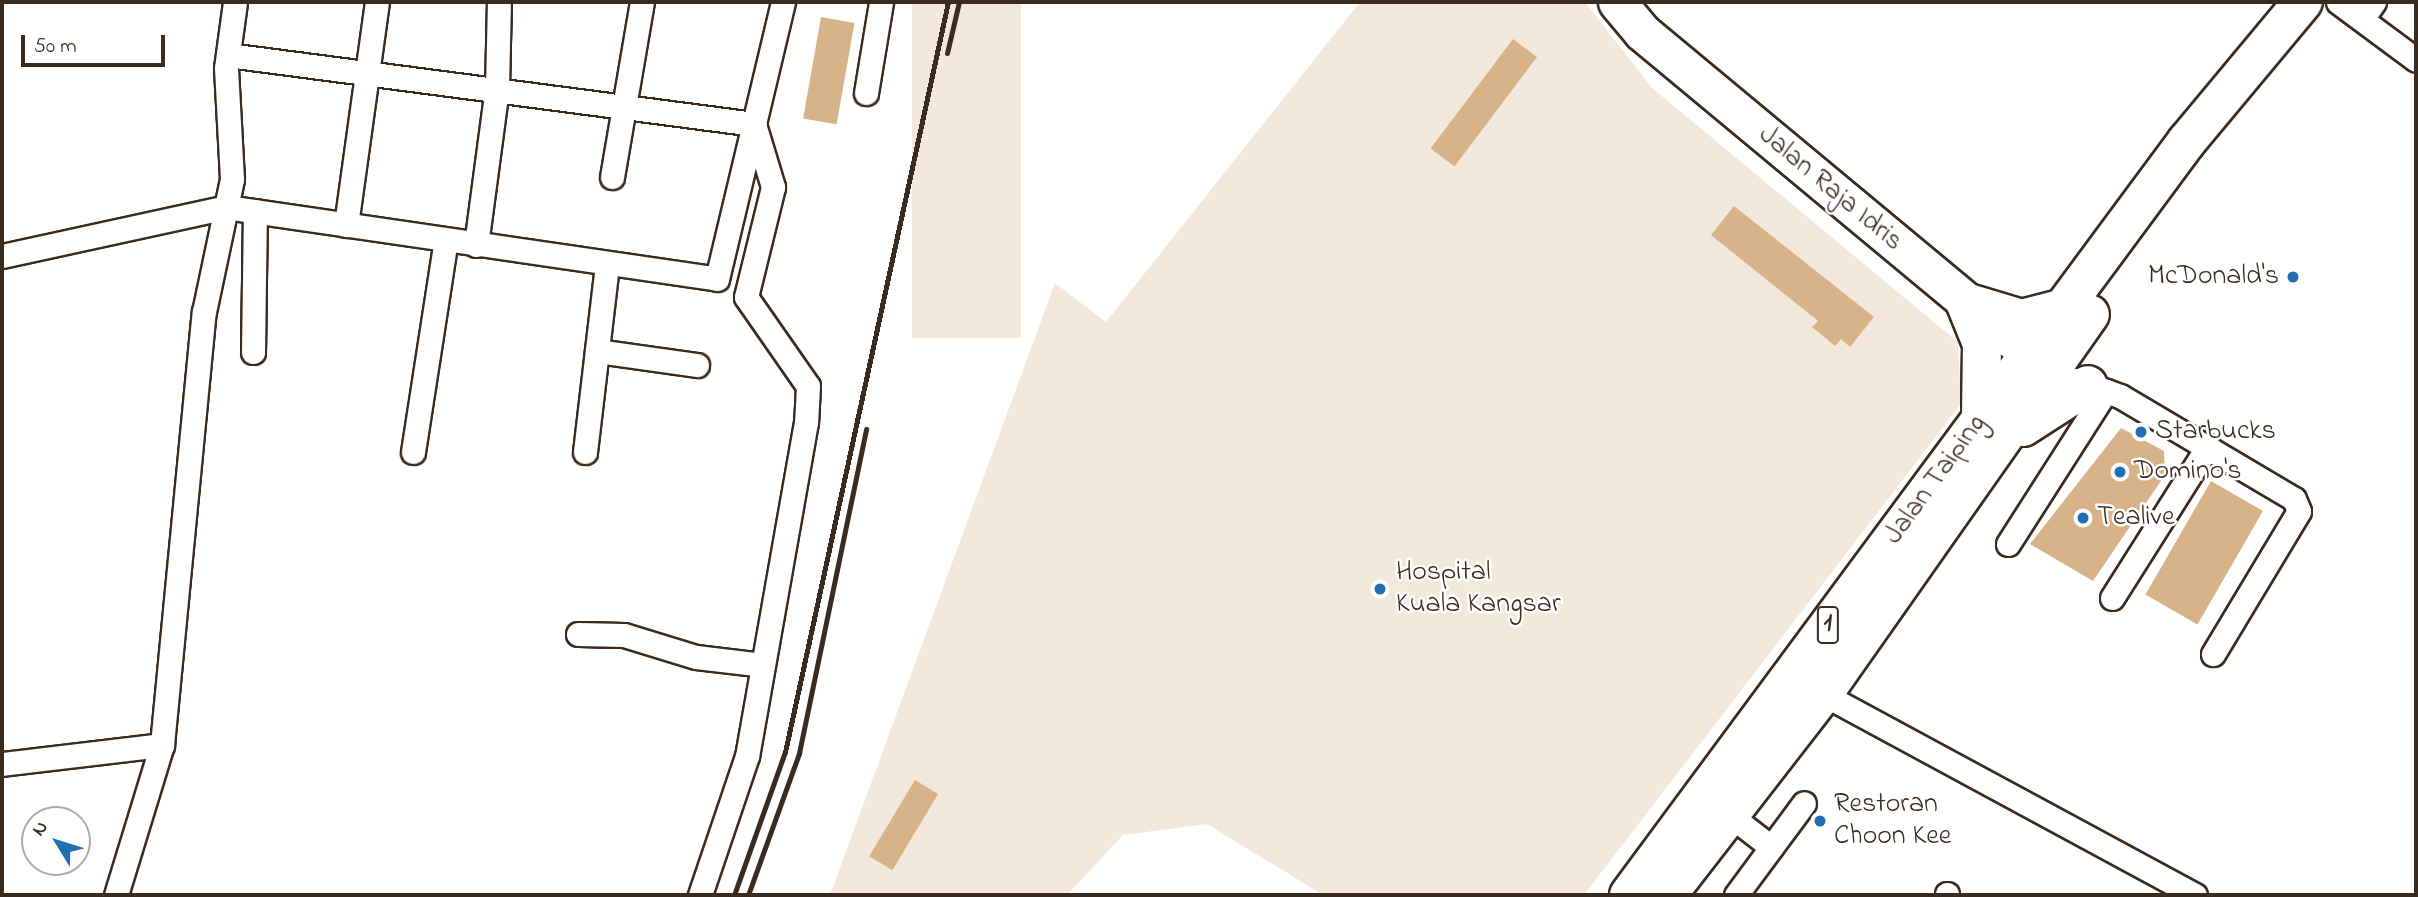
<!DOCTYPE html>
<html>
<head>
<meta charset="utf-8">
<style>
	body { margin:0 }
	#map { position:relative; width:2418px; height:897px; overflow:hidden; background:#fff; font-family:"Indie Flower",sans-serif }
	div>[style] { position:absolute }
	.built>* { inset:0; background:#f3e8dc; transform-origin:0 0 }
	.building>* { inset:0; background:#d8b389; transform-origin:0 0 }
	.roads { filter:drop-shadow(2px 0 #3b2a1e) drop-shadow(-2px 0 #3b2a1e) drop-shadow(0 2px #3b2a1e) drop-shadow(0 -2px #3b2a1e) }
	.minor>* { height:23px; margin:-11.5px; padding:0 11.5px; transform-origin:11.5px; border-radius:11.5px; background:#fff }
	.primary>* { height:37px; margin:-18.5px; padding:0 18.5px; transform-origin:18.5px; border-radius:18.5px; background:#fff }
	.trunk>* { height:38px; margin:-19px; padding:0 19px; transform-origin:19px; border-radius:19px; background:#fff }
	.rail>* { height:5px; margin:-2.5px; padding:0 2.5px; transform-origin:2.5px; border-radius:2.5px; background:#3b2a1e }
	.dots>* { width:19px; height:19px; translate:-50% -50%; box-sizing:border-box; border:4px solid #fff; border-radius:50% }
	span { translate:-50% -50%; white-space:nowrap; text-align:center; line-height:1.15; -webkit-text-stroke:5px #fff; paint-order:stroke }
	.shield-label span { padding:2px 5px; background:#fff; border:2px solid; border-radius:5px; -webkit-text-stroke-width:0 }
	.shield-label { font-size:26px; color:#3b2a1e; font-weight:700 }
	.street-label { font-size:28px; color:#3b2a1e }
	.poi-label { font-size:28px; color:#3b2a1e }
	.right { translate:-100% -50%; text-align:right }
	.left { translate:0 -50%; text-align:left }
	.frame { position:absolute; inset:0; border:4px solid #3b2a1e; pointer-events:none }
	.north { position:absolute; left:21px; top:806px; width:70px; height:70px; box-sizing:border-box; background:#fff; border:2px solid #b1aaa5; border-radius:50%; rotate:308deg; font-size:19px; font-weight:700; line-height:28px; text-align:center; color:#3b2a1e }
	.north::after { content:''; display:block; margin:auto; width:24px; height:32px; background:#1f6fb2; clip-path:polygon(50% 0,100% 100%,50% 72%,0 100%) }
	.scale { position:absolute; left:21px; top:35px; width:144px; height:32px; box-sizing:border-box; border:4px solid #3b2a1e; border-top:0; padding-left:9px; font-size:21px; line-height:24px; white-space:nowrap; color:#3b2a1e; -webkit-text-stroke:5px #fff; paint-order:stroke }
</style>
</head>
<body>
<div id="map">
	<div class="built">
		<i style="left:912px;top:2px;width:109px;height:336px"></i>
		<i style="clip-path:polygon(1360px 2px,1585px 2px,1652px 88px,1958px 342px,1961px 404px,1584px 895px,1323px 895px,1207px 824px,1123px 835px,1067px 895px,830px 895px,1055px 283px,1106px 322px)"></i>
	</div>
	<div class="building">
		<i style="left:821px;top:17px;width:34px;height:103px;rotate:10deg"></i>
		<i style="left:1513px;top:39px;width:30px;height:137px;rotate:37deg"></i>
		<i style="clip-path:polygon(1734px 206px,1874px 317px,1850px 347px,1841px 339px,1835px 346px,1812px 327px,1818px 321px,1711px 235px)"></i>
		<i style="clip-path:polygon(2121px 428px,2164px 451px,2165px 475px,2093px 581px,2030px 544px)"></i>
		<i style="left:2211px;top:481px;width:60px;height:131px;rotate:30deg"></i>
		<i style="left:915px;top:780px;width:27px;height:89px;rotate:31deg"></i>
	</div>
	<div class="roads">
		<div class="minor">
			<i style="left:2338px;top:2px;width:97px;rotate:36.6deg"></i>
			<i style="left:2362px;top:19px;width:21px;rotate:-55deg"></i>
			<i style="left:228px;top:55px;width:531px;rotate:7.47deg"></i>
			<i style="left:754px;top:124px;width:66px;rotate:73.2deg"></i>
			<i style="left:773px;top:187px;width:113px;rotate:103.8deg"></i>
			<i style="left:746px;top:297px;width:108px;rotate:55.1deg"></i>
			<i style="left:808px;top:386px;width:36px;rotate:93deg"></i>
			<i style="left:806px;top:422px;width:339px;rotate:100deg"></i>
			<i style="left:747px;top:756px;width:147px;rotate:108.7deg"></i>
			<i style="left:866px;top:93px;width:92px;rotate:-80.6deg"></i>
			<i style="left:612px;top:177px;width:178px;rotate:-80.3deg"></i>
			<i style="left:346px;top:225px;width:225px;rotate:-82.1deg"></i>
			<i style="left:476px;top:245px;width:158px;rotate:-82.4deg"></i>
			<i style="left:497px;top:88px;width:86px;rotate:-88.7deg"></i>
			<i style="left:2px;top:256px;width:229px;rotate:-12.3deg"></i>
			<i style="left:226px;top:207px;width:496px;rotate:8.3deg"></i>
			<i style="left:717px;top:279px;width:285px;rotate:-76.6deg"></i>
			<i style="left:597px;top:351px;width:101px;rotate:8deg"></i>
			<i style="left:253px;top:352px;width:141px;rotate:-89.2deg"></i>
			<i style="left:2076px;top:380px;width:47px;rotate:20deg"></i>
			<i style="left:2120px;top:396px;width:202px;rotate:30.6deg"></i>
			<i style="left:2294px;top:499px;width:13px;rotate:67deg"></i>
			<i style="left:2299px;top:511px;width:167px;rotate:121deg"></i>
			<i style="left:413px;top:452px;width:215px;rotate:-81.2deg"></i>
			<i style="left:585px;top:452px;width:189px;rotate:-83.3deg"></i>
			<i style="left:2008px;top:544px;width:182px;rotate:-57.4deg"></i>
			<i style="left:2112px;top:598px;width:180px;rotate:-57.7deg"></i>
			<i style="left:578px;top:634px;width:46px;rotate:1.2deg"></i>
			<i style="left:624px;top:635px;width:75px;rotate:17deg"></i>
			<i style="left:696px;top:657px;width:67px;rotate:6.8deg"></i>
			<i style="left:1823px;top:694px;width:423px;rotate:28.4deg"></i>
			<i style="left:2px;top:764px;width:161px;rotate:-6.8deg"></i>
			<i style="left:1731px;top:816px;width:51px;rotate:37.8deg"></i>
			<i style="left:116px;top:895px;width:157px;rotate:-73deg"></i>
			<i style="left:162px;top:745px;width:435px;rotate:-84.5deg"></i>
			<i style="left:204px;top:312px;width:136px;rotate:-78.1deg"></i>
			<i style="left:232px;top:179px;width:111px;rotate:-93.1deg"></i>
			<i style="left:226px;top:68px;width:67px;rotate:-82.2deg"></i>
			<i style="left:1736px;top:895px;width:114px;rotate:-53.5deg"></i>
			<i style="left:1947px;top:895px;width:1px;rotate:-90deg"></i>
		</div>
		<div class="primary">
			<i style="left:1617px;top:2px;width:39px;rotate:50deg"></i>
			<i style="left:1642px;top:32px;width:530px;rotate:39.72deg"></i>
		</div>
		<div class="trunk">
			<i style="left:1965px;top:302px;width:45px;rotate:68deg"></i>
			<i style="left:1982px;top:344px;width:75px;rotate:90.8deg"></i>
			<i style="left:1965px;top:302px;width:59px;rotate:16.6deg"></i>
			<i style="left:2022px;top:319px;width:43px;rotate:-14.7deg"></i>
			<i style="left:2023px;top:427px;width:77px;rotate:-32.9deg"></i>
			<i style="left:1629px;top:895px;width:938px;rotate:-53.5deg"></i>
			<i style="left:2187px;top:141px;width:181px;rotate:-50.2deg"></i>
			<i style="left:1667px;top:895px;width:254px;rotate:-52.2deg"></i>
			<i style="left:1823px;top:694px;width:464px;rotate:-54.9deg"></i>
		</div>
	</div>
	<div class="rail">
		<i style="left:947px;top:53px;width:52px;rotate:-76.8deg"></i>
		<i style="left:734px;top:895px;width:152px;rotate:-70.4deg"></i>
		<i style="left:785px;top:752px;width:768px;rotate:-77.74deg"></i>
		<i style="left:748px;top:895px;width:151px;rotate:-70.2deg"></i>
		<i style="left:799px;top:753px;width:331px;rotate:-78.3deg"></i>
	</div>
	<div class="dots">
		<i style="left:2293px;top:277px;background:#1f6fb2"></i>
		<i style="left:2141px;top:432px;background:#1f6fb2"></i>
		<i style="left:2120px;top:472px;background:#1f6fb2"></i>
		<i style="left:2083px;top:518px;background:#1f6fb2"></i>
		<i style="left:1380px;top:589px;background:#1f6fb2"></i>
		<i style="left:1820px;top:821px;background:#1f6fb2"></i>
	</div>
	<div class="shield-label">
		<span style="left:1828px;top:625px">1</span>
	</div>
	<div class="street-label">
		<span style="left:1830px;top:189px;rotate:40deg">Jalan Raja Idris</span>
		<span style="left:1936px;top:480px;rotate:-54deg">Jalan Taiping</span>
	</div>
	<div class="poi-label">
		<span class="right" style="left:2279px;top:277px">McDonald's</span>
		<span class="left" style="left:2155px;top:432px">Starbucks</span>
		<span class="left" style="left:2134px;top:472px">Domino's</span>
		<span class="left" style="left:2097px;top:518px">Tealive</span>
		<span class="left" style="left:1396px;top:589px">Hospital<br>Kuala Kangsar</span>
		<span class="left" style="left:1834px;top:821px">Restoran<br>Choon Kee</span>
	</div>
	<div class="frame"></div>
	<div class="north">N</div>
	<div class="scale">50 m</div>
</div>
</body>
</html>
